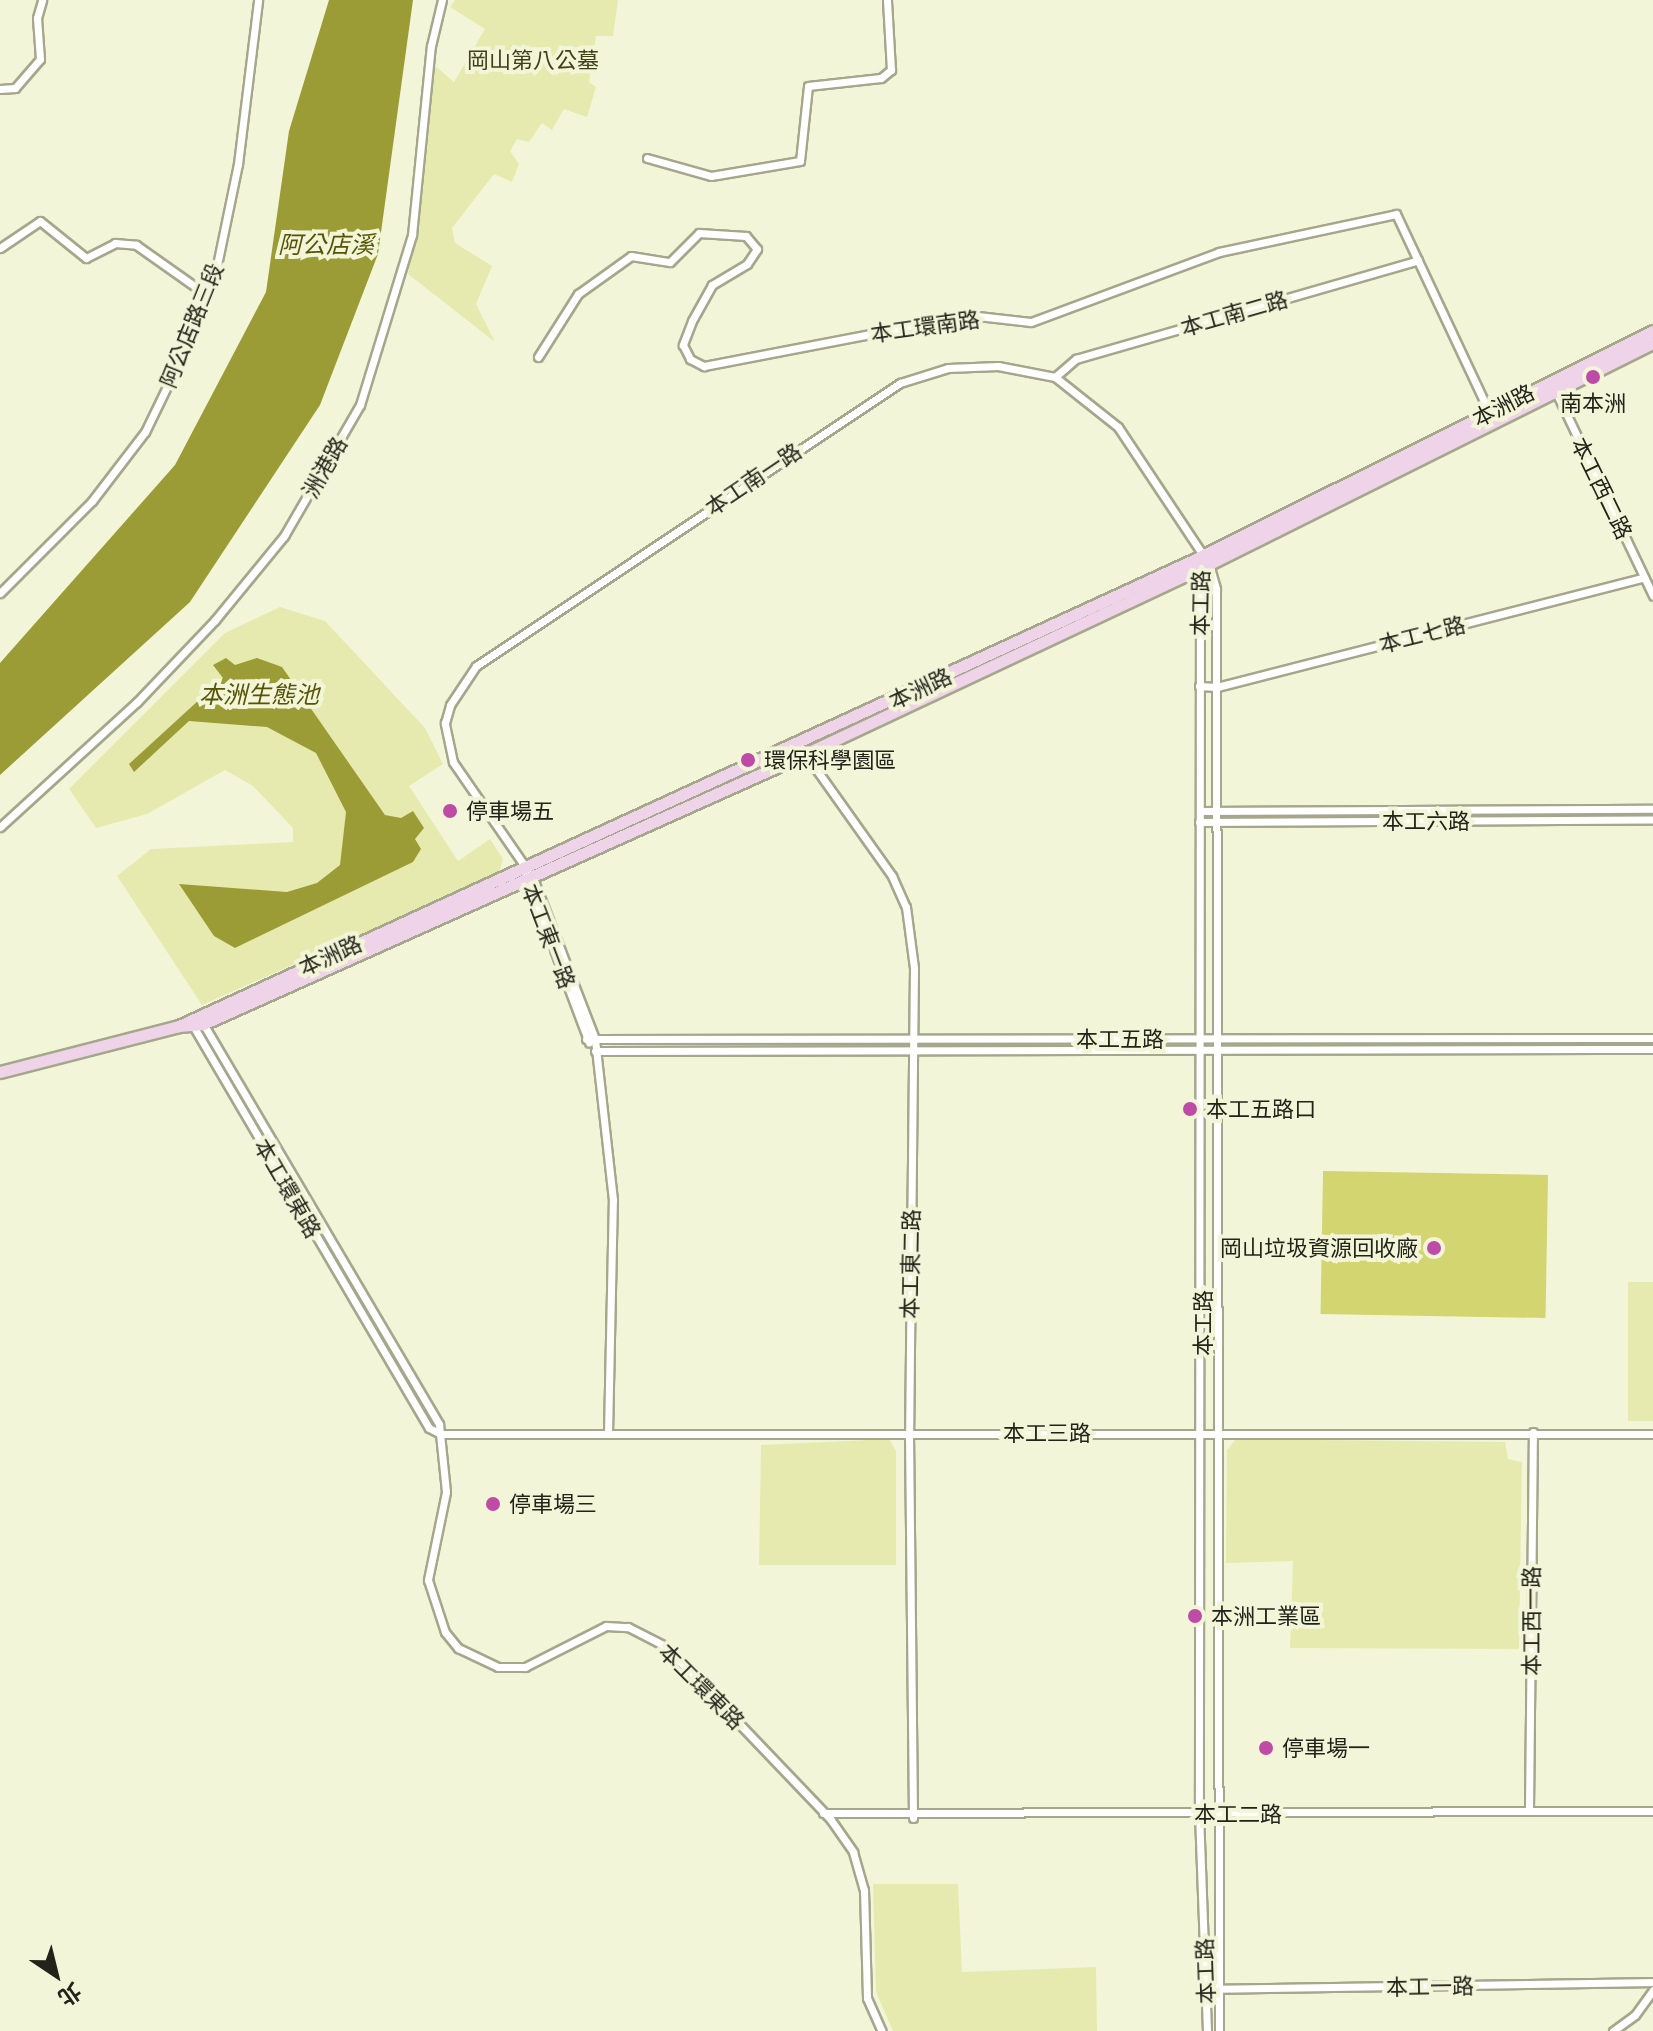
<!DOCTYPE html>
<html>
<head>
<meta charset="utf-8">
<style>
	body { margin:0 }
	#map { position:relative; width:1653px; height:2031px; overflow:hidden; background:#f3f5d9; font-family:Commissioner,"Noto Sans TC",sans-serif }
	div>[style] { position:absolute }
	.green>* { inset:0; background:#e7eaaf; transform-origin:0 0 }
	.water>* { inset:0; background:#9b9c35 }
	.building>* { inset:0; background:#d2d570; transform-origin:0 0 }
	.roads { filter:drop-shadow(2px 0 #a5a78c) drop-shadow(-2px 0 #a5a78c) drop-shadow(0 2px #a5a78c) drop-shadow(0 -2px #a5a78c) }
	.street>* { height:7px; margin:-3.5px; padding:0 3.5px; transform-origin:3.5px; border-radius:3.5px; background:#fff }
	.secondary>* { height:11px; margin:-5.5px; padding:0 5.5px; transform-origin:5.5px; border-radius:5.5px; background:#efd3e8 }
	.dots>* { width:22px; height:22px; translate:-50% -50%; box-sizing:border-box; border:4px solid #f3f5d9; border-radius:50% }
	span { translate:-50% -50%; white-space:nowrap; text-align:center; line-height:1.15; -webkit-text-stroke:8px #f3f5d9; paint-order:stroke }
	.park-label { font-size:22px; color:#404117 }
	.street-label { font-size:22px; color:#222319 }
	.poi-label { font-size:22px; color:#222319 }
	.left { translate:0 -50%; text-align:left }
	.right { translate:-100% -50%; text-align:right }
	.water-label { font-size:24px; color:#545404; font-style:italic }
	.north { position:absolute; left:16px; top:1935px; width:80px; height:80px; -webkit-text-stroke:6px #f3f5d9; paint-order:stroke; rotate:145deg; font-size:22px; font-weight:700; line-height:32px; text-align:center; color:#222319 }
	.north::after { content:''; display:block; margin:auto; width:28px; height:36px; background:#222319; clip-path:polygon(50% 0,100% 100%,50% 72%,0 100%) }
</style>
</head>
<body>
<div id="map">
	<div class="green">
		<i style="clip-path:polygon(455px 0,618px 0,613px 36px,596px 36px,589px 82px,596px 87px,587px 117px,564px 109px,552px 130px,542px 123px,529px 142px,517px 139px,510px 151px,519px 164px,512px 182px,494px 174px,452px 228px,455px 243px,492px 266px,476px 304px,495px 342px,408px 274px,423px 188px,432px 63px,454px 82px,485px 29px,450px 7px)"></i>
		<i style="clip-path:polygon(280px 607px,325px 621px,425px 728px,443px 764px,409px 786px,458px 861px,490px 839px,503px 859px,499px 873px,202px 1005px,117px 876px,151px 849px,293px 842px,293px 828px,253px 786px,225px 770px,147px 814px,96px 828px,69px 789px,225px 633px)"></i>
		<i style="left:1628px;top:1282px;width:25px;height:139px"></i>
		<i style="clip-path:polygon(889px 1439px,896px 1451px,896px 1565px,759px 1565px,761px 1445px)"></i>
		<i style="clip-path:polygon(1236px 1439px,1505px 1442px,1508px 1459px,1522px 1462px,1519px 1649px,1290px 1648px,1293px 1561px,1226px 1563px,1227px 1450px)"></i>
		<i style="clip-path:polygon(873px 1884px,958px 1884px,962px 1972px,1096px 1967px,1097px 2031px,893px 2031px,876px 1992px)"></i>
	</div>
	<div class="water">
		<i style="clip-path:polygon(329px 0,413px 0,378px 254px,320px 405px,190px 602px,0 775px,0 663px,175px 465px,266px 292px,289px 131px)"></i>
		<i style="clip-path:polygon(226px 658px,235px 665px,257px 658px,282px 667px,385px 815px,401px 818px,413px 811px,424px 828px,415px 839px,421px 849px,413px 862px,235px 948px,214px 936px,179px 884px,287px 892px,317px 883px,340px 865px,346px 812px,316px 753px,267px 727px,189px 721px,134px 772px,129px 764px,223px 678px,213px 665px)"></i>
	</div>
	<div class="building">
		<i style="left:1548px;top:1175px;width:143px;height:225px;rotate:91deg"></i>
	</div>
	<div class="roads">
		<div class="street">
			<i style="left:0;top:89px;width:15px;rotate:-4deg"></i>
			<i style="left:15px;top:88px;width:38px;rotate:-49deg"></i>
			<i style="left:40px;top:59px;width:41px;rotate:-94.2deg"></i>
			<i style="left:37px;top:18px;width:19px;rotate:-74deg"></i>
			<i style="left:647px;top:158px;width:66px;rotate:15.7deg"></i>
			<i style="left:711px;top:176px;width:90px;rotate:-9.6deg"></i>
			<i style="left:800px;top:161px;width:75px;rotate:-83.9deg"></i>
			<i style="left:808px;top:86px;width:73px;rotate:-6.3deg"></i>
			<i style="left:881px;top:78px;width:13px;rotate:-39deg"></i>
			<i style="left:891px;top:70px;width:70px;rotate:-93.3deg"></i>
			<i style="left:0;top:248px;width:48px;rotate:-34deg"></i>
			<i style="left:40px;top:221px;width:59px;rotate:38.8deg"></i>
			<i style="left:86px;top:258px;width:33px;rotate:-27deg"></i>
			<i style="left:115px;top:243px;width:21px;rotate:5deg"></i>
			<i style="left:136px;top:245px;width:87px;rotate:35.2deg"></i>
			<i style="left:538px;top:357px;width:75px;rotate:-57.6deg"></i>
			<i style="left:578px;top:294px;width:65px;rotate:-35.6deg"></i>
			<i style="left:631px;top:256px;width:39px;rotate:9deg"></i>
			<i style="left:670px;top:262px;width:41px;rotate:-45deg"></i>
			<i style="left:699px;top:233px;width:47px;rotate:3.7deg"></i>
			<i style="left:746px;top:236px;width:17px;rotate:50deg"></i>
			<i style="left:757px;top:249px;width:18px;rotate:124deg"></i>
			<i style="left:747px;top:264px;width:41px;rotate:149deg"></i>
			<i style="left:712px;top:285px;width:41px;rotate:119.1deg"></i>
			<i style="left:692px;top:321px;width:26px;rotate:111deg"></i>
			<i style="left:683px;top:345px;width:16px;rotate:63deg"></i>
			<i style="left:690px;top:359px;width:16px;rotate:27deg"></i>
			<i style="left:704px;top:366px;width:270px;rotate:-10.9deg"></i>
			<i style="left:969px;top:315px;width:62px;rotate:6.4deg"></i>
			<i style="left:1031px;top:322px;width:201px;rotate:-20.4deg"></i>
			<i style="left:1219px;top:252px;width:181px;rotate:-12.1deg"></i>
			<i style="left:1396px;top:214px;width:223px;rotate:64.8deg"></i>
			<i style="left:1055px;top:377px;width:28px;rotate:-41deg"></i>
			<i style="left:1076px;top:359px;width:356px;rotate:-16.1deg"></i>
			<i style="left:1554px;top:388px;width:230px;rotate:64.5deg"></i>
			<i style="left:1200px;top:567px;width:1246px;rotate:90.05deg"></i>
			<i style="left:1199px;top:1813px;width:218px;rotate:87.9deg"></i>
			<i style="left:0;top:593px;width:130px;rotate:-45deg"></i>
			<i style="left:92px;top:501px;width:87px;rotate:-52.5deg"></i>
			<i style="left:145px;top:432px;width:106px;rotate:-64.2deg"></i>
			<i style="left:191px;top:337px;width:72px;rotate:-69.5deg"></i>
			<i style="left:216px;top:270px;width:108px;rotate:-78.3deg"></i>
			<i style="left:238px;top:164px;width:165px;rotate:-83deg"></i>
			<i style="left:1199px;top:686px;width:18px;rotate:3deg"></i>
			<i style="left:1217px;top:687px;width:441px;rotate:-14.4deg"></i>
			<i style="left:799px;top:745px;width:161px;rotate:54.6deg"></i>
			<i style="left:892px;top:876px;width:34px;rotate:66deg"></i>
			<i style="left:906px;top:907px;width:62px;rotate:82.5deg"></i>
			<i style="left:914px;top:968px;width:466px;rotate:90.6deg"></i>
			<i style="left:909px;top:1434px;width:384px;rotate:89.4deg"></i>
			<i style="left:1200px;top:811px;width:453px;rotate:-0.3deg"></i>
			<i style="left:1199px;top:822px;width:454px;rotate:-0.3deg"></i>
			<i style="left:0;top:827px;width:185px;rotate:-42.4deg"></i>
			<i style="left:137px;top:702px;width:113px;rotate:-46.4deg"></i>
			<i style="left:215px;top:620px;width:109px;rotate:-50.6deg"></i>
			<i style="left:284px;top:536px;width:151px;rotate:-59.9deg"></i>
			<i style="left:360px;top:405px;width:178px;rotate:-73deg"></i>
			<i style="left:412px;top:235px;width:190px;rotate:-84.3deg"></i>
			<i style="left:431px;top:46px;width:47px;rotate:-76.6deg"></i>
			<i style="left:526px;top:875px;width:179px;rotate:69.4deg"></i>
			<i style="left:201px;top:1020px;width:469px;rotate:59.5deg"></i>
			<i style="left:439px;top:1424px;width:68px;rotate:84.1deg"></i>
			<i style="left:446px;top:1492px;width:90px;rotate:101.6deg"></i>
			<i style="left:428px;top:1580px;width:55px;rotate:71.9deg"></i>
			<i style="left:445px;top:1632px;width:21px;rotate:51deg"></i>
			<i style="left:458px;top:1648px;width:44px;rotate:25.4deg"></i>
			<i style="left:498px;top:1667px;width:27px"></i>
			<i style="left:525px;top:1667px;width:91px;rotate:-26.8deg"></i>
			<i style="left:606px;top:1626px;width:22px;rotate:3deg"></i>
			<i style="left:628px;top:1627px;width:42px;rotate:27.2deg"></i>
			<i style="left:665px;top:1646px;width:240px;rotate:46.3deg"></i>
			<i style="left:831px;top:1820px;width:39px;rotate:55deg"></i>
			<i style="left:853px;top:1852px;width:40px;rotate:74deg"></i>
			<i style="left:864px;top:1890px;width:108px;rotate:88.4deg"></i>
			<i style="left:867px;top:1998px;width:36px;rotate:66deg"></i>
			<i style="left:192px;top:1024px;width:468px;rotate:59.6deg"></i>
			<i style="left:429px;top:1428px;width:13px;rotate:27deg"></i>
			<i style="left:441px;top:1434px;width:1212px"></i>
			<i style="left:586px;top:1039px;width:1067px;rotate:-0.05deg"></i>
			<i style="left:595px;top:1051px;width:1058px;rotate:-0.11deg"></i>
			<i style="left:608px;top:1434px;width:234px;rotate:-88.8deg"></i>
			<i style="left:613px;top:1200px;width:162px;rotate:-96.4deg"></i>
			<i style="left:595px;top:1039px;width:173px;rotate:-111.1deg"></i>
			<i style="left:533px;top:878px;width:141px;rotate:-124.6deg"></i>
			<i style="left:453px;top:762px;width:40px;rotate:-102deg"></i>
			<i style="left:445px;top:723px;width:19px;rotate:-74deg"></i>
			<i style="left:450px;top:705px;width:47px;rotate:-56.3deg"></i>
			<i style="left:476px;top:666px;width:510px;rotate:-33.72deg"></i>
			<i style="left:900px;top:383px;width:50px;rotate:-17.4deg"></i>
			<i style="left:948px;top:368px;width:50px;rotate:-2.3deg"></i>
			<i style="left:998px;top:366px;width:58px;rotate:10.9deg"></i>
			<i style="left:1055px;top:377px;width:80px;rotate:38.4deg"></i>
			<i style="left:1118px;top:427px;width:164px;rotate:56.4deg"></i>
			<i style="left:1209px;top:564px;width:26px;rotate:74deg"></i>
			<i style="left:1216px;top:589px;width:1442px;rotate:89.88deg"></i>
			<i style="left:1529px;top:1809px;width:377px;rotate:-89.4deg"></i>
			<i style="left:823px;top:1813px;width:830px;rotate:-0.14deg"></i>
			<i style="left:1207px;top:1989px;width:446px;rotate:-0.9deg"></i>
			<i style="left:1613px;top:2031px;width:27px;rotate:-36deg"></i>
			<i style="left:1635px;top:2015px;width:31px;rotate:-54deg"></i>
		</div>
		<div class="secondary">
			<i style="left:179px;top:1026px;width:24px;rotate:-5deg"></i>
			<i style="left:203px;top:1024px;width:658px;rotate:-24.15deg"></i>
			<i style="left:803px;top:755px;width:449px;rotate:-25.2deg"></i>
			<i style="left:1209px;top:564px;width:496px;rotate:-26.5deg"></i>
			<i style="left:0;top:1072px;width:185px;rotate:-14.4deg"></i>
			<i style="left:179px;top:1026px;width:1124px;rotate:-24.67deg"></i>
			<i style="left:1200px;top:557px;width:506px;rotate:-26.51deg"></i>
		</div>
	</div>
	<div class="dots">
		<i style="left:1593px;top:377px;background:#be4ca7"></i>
		<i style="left:748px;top:760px;background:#be4ca7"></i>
		<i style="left:450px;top:811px;background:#be4ca7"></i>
		<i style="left:1190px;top:1109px;background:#be4ca7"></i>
		<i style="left:1434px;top:1248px;background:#be4ca7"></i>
		<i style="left:493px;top:1504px;background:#be4ca7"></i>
		<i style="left:1195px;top:1616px;background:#be4ca7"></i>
		<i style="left:1266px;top:1748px;background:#be4ca7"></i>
	</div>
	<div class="park-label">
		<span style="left:533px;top:60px">岡山第八公墓</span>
	</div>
	<div class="street-label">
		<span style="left:1234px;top:313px;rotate:-16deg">本工南二路</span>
		<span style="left:191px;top:325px;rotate:-68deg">阿公店路三段</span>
		<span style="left:925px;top:326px;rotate:-8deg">本工環南路</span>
		<span style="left:1503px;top:405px;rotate:-27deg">本洲路</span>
		<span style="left:324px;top:467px;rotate:-60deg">洲港路</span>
		<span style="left:753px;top:479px;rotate:-34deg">本工南一路</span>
		<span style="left:1602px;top:488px;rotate:64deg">本工西二路</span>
		<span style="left:1200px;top:603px;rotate:-89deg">本工路</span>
		<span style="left:1422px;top:634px;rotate:-14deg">本工七路</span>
		<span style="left:920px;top:688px;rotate:-25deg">本洲路</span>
		<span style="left:1426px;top:821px">本工六路</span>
		<span style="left:549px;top:936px;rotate:69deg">本工東一路</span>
		<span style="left:330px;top:955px;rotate:-24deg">本洲路</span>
		<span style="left:1120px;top:1039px">本工五路</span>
		<span style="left:288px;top:1188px;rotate:60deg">本工環東路</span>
		<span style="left:910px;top:1264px;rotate:-89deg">本工東二路</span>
		<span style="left:1203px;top:1323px;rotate:-90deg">本工路</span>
		<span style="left:1047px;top:1433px">本工三路</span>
		<span style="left:1531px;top:1621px;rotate:-90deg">本工西一路</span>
		<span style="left:702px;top:1686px;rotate:45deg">本工環東路</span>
		<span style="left:1238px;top:1814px">本工二路</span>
		<span style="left:1205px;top:1971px;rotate:-92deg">本工路</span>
		<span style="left:1430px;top:1986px;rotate:-1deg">本工一路</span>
	</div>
	<div class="poi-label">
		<span style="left:1593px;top:403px">南本洲</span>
		<span class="left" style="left:764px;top:760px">環保科學園區</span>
		<span class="left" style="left:466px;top:811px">停車場五</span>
		<span class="left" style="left:1206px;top:1109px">本工五路口</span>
		<span class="right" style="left:1418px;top:1248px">岡山垃圾資源回收廠</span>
		<span class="left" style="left:509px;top:1504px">停車場三</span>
		<span class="left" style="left:1211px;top:1616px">本洲工業區</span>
		<span class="left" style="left:1282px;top:1748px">停車場一</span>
	</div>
	<div class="water-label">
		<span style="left:326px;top:244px">阿公店溪</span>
		<span style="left:259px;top:694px">本洲生態池</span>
	</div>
	<div class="north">北</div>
</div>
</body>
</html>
